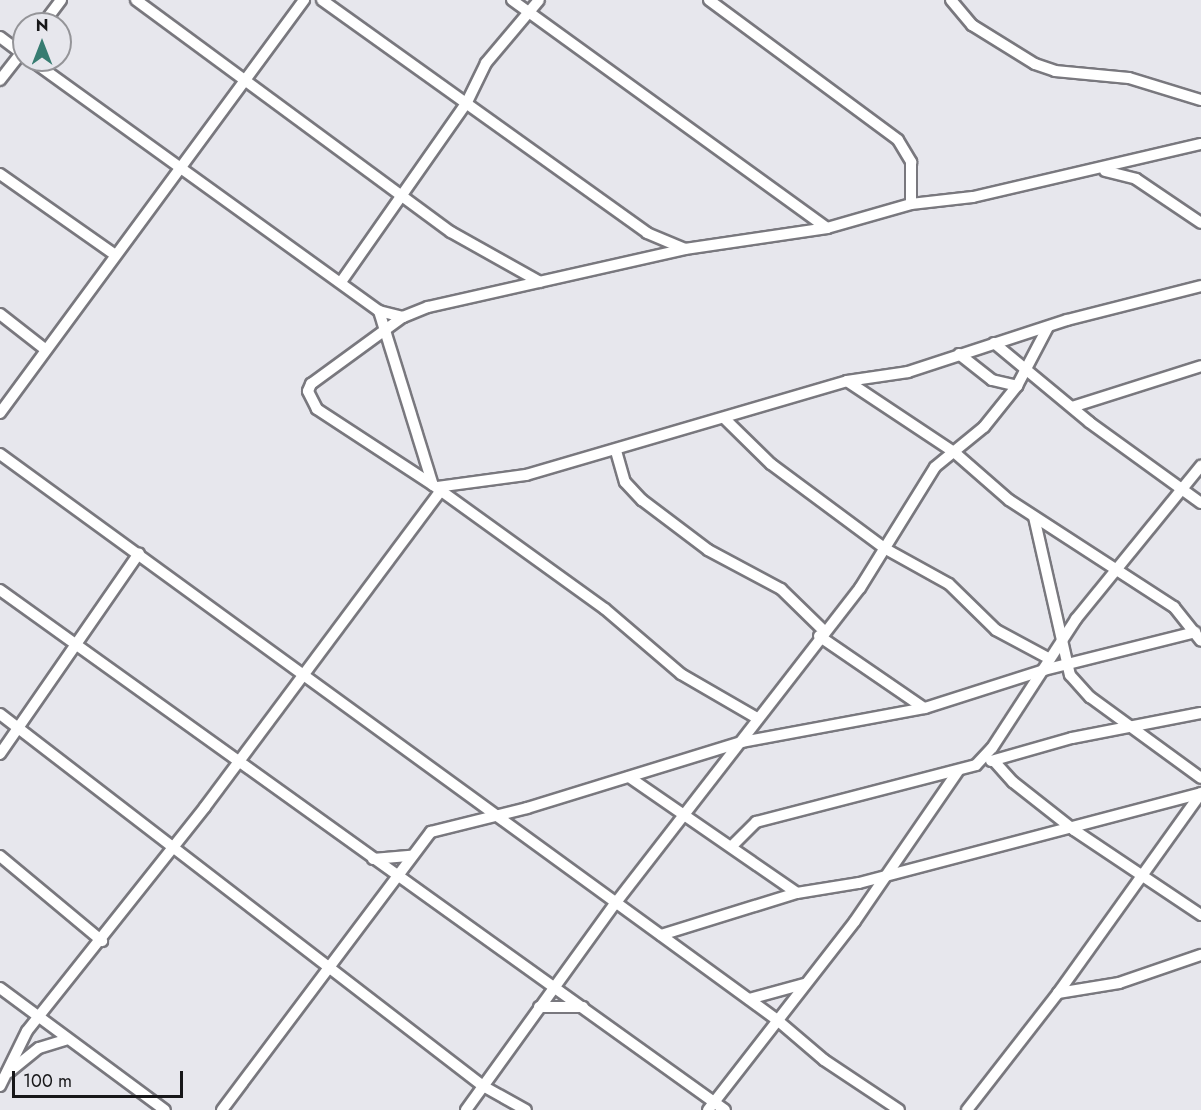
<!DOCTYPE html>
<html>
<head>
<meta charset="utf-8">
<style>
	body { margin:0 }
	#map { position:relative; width:1201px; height:1110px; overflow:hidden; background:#e7e7ed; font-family:Jost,sans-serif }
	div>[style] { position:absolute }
	.roads { filter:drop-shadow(2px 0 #79787e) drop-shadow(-2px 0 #79787e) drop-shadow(0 2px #79787e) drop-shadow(0 -2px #79787e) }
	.minor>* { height:10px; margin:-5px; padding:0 5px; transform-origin:5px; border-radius:5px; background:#fff }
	span { translate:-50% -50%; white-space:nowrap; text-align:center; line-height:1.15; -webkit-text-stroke:4.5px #e7e7ed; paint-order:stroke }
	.north { position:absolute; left:12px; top:12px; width:60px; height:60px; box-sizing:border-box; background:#e7e7ed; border:2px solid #949498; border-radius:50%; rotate:0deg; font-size:16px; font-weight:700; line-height:24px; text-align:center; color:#171719 }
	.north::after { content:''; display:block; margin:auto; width:21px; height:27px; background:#377c71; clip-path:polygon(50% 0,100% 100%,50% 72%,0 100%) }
	.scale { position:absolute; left:12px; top:1071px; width:171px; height:27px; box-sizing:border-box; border:3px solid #171719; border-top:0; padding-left:8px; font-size:18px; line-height:21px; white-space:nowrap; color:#171719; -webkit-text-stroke:4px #e7e7ed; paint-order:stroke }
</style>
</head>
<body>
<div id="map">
	<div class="roads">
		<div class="minor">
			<i style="left:136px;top:0;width:391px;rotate:36.4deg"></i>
			<i style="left:451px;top:232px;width:102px;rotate:29.3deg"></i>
			<i style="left:322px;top:0;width:400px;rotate:35.6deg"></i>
			<i style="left:647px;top:233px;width:41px;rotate:22.8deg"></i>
			<i style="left:685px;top:249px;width:144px;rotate:-8.4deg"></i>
			<i style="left:827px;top:228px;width:87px;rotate:-15.9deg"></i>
			<i style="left:911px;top:204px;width:62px;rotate:-6.4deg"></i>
			<i style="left:973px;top:197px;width:234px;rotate:-13.1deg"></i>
			<i style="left:512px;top:0;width:389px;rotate:35.9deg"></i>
			<i style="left:709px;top:0;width:235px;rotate:36.5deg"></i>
			<i style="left:898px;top:140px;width:26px;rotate:59deg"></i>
			<i style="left:911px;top:162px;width:42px;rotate:90deg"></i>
			<i style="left:951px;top:0;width:33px;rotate:50deg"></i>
			<i style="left:972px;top:25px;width:74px;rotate:31.8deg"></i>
			<i style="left:1035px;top:64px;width:21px;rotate:19deg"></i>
			<i style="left:1055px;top:71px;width:74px;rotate:5.4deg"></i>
			<i style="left:1129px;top:78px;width:75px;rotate:17deg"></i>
			<i style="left:43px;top:24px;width:30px;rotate:-53deg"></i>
			<i style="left:0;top:37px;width:30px;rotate:37deg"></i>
			<i style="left:31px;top:60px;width:429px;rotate:35.8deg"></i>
			<i style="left:379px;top:311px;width:25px;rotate:14deg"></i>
			<i style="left:0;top:80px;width:39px;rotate:-52deg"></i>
			<i style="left:1105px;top:171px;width:32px;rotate:14deg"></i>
			<i style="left:1136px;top:179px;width:78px;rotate:34.1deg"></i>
			<i style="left:0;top:174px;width:139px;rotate:35.1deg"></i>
			<i style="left:341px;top:282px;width:220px;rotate:-55deg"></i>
			<i style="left:467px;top:102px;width:43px;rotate:-64deg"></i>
			<i style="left:486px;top:63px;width:82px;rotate:-49.9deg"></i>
			<i style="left:379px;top:311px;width:182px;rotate:72.8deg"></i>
			<i style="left:433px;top:485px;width:212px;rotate:35.8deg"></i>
			<i style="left:605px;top:609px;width:100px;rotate:40.5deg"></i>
			<i style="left:681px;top:674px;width:88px;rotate:30.1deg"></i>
			<i style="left:0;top:314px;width:58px;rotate:38deg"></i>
			<i style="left:994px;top:343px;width:124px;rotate:39.7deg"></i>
			<i style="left:1089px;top:422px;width:138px;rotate:35.9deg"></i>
			<i style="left:959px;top:354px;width:42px;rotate:38.2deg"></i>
			<i style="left:992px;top:380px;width:26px;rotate:13deg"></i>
			<i style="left:847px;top:381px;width:128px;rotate:33.6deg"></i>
			<i style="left:954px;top:452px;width:73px;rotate:41.1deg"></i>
			<i style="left:1009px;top:500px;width:197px;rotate:33deg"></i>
			<i style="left:1174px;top:607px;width:43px;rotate:51.5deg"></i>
			<i style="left:1072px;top:407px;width:135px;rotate:-17.6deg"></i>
			<i style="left:0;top:413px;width:513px;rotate:-53.64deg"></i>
			<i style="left:726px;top:420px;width:63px;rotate:44.4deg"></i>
			<i style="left:771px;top:464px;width:141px;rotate:36.6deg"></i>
			<i style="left:884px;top:548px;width:74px;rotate:29deg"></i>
			<i style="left:949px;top:584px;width:66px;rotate:44.4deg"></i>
			<i style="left:996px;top:630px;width:61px;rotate:28.2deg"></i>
			<i style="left:616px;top:451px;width:32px;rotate:74deg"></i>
			<i style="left:625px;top:482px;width:25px;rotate:47deg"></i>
			<i style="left:642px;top:500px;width:83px;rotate:37.1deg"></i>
			<i style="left:708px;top:550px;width:83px;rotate:28.1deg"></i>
			<i style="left:781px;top:589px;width:60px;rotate:44.3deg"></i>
			<i style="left:0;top:454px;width:960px;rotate:36.06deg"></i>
			<i style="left:776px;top:1019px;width:63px;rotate:40.5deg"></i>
			<i style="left:824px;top:1060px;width:90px;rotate:33.7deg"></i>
			<i style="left:433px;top:485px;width:139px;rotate:-146.8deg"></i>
			<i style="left:317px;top:409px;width:20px;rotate:-117deg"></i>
			<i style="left:308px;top:391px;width:8px;rotate:-67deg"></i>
			<i style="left:311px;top:384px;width:114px;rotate:-36.1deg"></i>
			<i style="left:403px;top:317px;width:27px;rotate:-22deg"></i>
			<i style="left:428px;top:307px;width:263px;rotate:-12.7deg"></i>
			<i style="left:437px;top:487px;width:90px;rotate:-7.7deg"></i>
			<i style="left:526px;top:475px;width:334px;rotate:-16.3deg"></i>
			<i style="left:847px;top:381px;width:62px;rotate:-8.4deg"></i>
			<i style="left:908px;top:372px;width:167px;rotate:-18.1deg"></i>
			<i style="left:1067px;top:320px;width:138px;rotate:-14.2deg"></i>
			<i style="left:1034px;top:517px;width:162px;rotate:77.2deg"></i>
			<i style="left:1070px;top:675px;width:30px;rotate:48deg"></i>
			<i style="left:1090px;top:697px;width:137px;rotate:36.1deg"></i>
			<i style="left:0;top:590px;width:892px;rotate:35.65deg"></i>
			<i style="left:819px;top:636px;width:127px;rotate:34.4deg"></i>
			<i style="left:0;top:714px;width:610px;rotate:37.6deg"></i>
			<i style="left:483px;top:1086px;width:49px;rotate:29.2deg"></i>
			<i style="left:0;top:754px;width:244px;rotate:-55.3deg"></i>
			<i style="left:991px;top:761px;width:84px;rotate:-15.9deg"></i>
			<i style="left:1072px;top:738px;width:131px;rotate:-11deg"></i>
			<i style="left:994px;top:761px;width:28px;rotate:48deg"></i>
			<i style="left:1013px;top:782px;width:78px;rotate:38.2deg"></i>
			<i style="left:1074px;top:830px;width:153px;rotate:33.8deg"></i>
			<i style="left:629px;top:777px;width:204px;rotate:34.6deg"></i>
			<i style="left:733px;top:845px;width:33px;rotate:-45deg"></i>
			<i style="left:756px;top:822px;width:227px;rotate:-14.5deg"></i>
			<i style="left:976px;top:765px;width:23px;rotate:-47deg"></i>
			<i style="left:992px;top:748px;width:154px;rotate:-56.9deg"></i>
			<i style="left:1076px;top:619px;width:198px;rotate:-50.8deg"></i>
			<i style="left:0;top:856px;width:133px;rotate:39.8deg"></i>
			<i style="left:373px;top:859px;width:38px;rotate:-5deg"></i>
			<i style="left:661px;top:935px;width:142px;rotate:-17.2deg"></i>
			<i style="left:797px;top:893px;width:63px;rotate:-9.2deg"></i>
			<i style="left:859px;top:883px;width:354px;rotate:-14.7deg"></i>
			<i style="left:0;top:988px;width:205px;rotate:36.5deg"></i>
			<i style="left:1058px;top:993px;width:62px;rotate:-9.3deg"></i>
			<i style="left:1119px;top:983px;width:87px;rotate:-18.9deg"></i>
			<i style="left:749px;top:999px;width:57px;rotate:-15.3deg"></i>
			<i style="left:539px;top:1007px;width:44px"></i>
			<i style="left:9px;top:1072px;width:38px;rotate:-39deg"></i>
			<i style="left:39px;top:1048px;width:28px;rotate:-17deg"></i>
			<i style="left:0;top:1086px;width:61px;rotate:-63.9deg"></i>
			<i style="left:27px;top:1031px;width:286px;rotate:-51.5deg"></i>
			<i style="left:205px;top:807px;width:395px;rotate:-53.3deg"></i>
			<i style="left:222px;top:1110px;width:348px;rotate:-53.1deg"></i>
			<i style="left:431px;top:832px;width:99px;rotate:-14deg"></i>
			<i style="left:527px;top:808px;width:225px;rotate:-17.1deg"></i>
			<i style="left:742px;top:742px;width:186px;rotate:-10.5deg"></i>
			<i style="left:925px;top:708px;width:125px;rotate:-17.7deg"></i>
			<i style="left:1044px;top:670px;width:156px;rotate:-14.1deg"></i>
			<i style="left:466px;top:1110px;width:253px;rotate:-54.2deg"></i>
			<i style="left:614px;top:905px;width:401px;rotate:-52.2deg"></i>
			<i style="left:860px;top:588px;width:142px;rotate:-58.2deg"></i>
			<i style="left:935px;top:467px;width:63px;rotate:-39.2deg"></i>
			<i style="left:984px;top:427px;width:53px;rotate:-51.2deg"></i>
			<i style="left:1017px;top:386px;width:67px;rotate:-62.3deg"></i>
			<i style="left:708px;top:1110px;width:239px;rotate:-52.1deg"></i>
			<i style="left:855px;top:921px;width:182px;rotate:-55.5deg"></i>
			<i style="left:967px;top:1110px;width:148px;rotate:-52.1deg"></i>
			<i style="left:1058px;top:993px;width:246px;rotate:-54.4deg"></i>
		</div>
	</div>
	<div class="north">N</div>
	<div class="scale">100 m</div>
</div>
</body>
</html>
